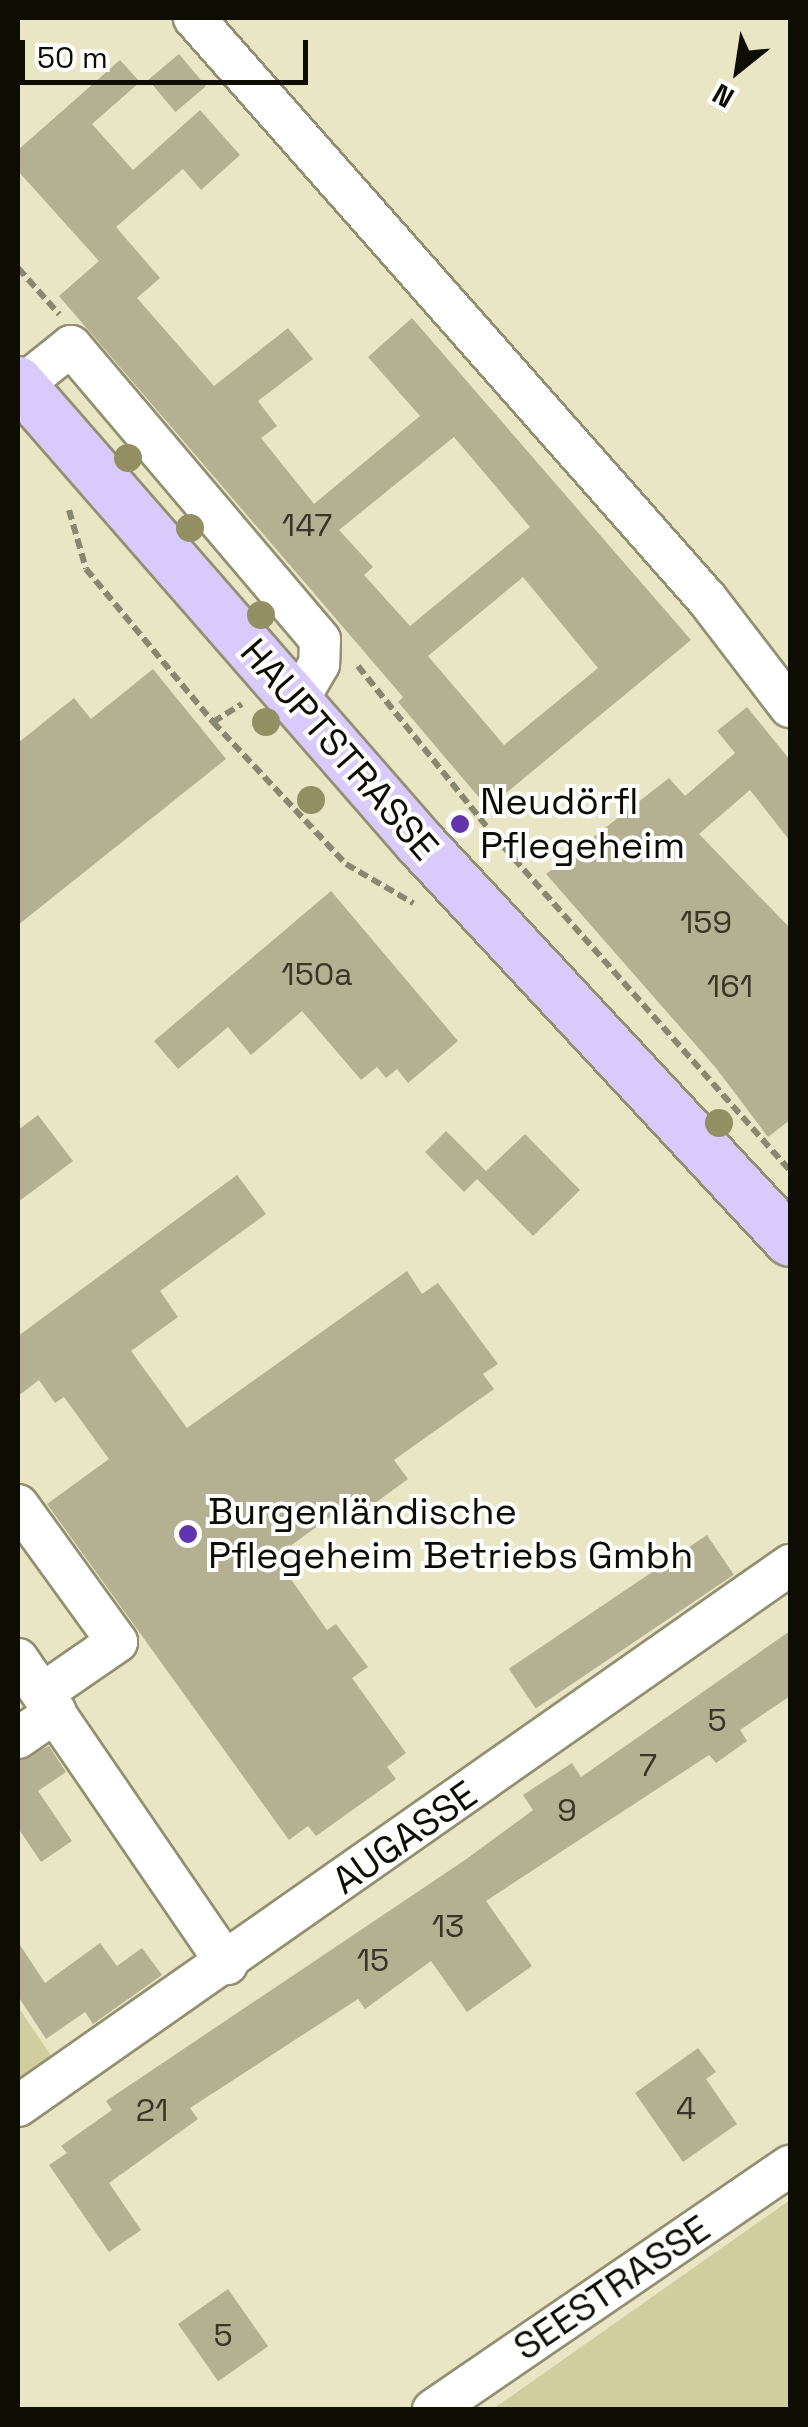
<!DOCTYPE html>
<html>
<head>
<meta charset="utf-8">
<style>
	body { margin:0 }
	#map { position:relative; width:808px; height:2427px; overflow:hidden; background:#e8e6c4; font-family:"Space Grotesk",sans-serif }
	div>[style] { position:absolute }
	.green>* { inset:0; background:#d0cd9e }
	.building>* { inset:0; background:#b3b191; transform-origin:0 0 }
	.path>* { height:6px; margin-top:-3px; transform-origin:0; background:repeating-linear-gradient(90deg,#88876f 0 10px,transparent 0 15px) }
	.roads { filter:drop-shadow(2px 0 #929071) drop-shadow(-2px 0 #929071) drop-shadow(0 2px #929071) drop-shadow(0 -2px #929071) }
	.minor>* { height:40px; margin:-20px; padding:0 20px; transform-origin:20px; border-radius:20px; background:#fff }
	.major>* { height:50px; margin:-25px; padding:0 25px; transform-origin:25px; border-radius:25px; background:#d8cbfb }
	.trees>* { width:28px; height:28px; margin:-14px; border-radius:50%; background:#938f63 }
	.dots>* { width:28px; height:28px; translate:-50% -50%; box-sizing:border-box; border:5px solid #fff; border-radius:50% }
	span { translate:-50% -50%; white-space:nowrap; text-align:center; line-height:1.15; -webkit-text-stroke:8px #fff; paint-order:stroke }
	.number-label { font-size:32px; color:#373626 }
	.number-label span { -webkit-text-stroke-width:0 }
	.street-label { font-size:38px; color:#0e0d03 }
	.poi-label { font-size:38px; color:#0e0d03 }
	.left { translate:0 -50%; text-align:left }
	.frame { position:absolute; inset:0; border:20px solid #0e0d03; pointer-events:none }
	.north { position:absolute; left:688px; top:20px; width:100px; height:100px; -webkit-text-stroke:8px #fff; paint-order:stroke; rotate:210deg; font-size:28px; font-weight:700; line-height:40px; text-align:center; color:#0e0d03 }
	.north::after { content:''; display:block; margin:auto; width:35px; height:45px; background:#0e0d03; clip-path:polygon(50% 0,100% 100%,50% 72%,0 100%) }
	.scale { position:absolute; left:20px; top:40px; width:288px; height:45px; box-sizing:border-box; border:5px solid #0e0d03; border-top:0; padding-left:12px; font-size:30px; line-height:35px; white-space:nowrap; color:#0e0d03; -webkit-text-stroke:8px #fff; paint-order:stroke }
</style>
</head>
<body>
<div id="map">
	<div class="green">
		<i style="clip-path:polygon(18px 2007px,52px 2057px,18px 2081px)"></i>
		<i style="clip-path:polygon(790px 2200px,790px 2409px,493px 2409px)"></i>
	</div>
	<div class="building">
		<i style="left:179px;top:54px;width:42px;height:40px;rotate:50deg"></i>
		<i style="clip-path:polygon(evenodd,120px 60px,140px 82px,92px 124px,133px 170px,200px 110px,240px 155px,201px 190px,183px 169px,116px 227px,160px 278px,137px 298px,214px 386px,288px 328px,313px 359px,258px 401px,277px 426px,261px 438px,314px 504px,420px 416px,368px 357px,412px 318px,691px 640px,488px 808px,398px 702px,403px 697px,59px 296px,99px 261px,18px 171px,18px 150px,120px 60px,454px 437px,530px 527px,410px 626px,364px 575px,373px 567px,339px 530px,454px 437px,120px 60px,523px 577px,598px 668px,504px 745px,428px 656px,523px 577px)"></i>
		<i style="clip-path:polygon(153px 669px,226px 759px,18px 925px,18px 743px,74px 698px,91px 719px)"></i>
		<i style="clip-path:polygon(747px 707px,790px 760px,790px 841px,750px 790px,699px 834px,790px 928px,790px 1120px,768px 1137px,716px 1068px,546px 874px,669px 778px,685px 796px,735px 753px,717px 731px)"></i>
		<i style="clip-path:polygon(331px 891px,458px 1041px,408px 1083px,397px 1069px,386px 1078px,377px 1067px,361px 1080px,302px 1011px,251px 1055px,228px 1027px,178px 1069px,154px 1041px)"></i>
		<i style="clip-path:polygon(38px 1115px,73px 1161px,18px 1202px,18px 1130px)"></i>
		<i style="clip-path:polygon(446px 1131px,486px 1171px,525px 1134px,580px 1190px,533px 1236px,477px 1179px,464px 1192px,425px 1152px)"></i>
		<i style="clip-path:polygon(237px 1175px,266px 1214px,160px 1291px,178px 1317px,131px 1351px,187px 1428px,407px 1271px,422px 1294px,438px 1283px,498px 1364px,483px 1374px,494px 1389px,394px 1460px,408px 1479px,364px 1511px,355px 1499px,275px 1557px,327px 1630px,336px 1624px,368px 1667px,352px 1678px,406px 1753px,387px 1767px,396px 1779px,316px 1836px,308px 1826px,289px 1840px,47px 1504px,109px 1459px,64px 1397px,55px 1403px,39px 1380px,18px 1396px,18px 1336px)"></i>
		<i style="left:707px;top:1535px;width:48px;height:239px;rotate:56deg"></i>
		<i style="clip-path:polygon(790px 1631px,790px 1696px,740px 1730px,747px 1741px,716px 1763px,709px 1755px,486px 1901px,532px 1966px,467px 2012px,431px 1961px,365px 2009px,358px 1999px,190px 2108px,198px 2119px,109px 2183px,141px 2230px,109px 2252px,49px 2165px,67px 2153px,61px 2146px,112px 2110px,106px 2101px,465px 1860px,533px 1810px,523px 1795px,572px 1763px,581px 1777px)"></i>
		<i style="clip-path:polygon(49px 1746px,66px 1772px,38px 1791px,72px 1841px,41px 1862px,18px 1828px,18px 1761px)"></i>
		<i style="clip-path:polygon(18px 1942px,45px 1983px,100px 1943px,117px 1966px,142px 1948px,162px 1975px,93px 2024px,85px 2012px,46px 2039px,18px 1996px)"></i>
		<i style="clip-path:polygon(698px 2048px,716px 2072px,706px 2079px,737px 2124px,683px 2162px,635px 2093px)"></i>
		<i style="left:228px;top:2289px;width:70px;height:61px;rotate:55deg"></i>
	</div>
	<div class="path">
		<i style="left:18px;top:268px;width:62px;rotate:48.3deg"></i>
		<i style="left:69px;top:510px;width:61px;rotate:73.9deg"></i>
		<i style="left:86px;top:569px;width:199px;rotate:50.3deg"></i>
		<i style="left:213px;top:722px;width:195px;rotate:46.9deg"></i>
		<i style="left:346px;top:864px;width:78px;rotate:30.2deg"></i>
		<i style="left:358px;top:666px;width:218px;rotate:51.3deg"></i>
		<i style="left:494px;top:836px;width:446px;rotate:48.5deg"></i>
		<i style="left:213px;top:722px;width:34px;rotate:-32deg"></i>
	</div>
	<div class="roads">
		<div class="minor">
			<i style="left:194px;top:18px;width:775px;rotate:48.56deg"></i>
			<i style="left:707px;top:599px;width:136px;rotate:52.5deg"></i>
			<i style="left:21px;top:386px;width:64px;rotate:-38.7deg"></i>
			<i style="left:71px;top:346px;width:385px;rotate:49.7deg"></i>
			<i style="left:320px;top:640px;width:24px;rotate:92deg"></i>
			<i style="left:319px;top:664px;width:46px;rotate:119.9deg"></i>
			<i style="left:18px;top:1505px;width:169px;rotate:54.1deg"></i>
			<i style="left:117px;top:1642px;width:90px;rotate:145.4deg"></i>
			<i style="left:18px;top:1659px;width:370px;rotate:55.6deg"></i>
			<i style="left:18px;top:1738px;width:46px;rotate:-34.4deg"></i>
			<i style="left:18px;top:2106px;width:943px;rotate:-35.02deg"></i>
			<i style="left:433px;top:2410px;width:432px;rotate:-34.4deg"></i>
		</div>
		<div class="major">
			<i style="left:18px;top:382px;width:612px;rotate:48.91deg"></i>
			<i style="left:420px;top:843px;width:543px;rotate:47.09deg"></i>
		</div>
	</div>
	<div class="trees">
		<i style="left:128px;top:458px"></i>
		<i style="left:190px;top:528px"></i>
		<i style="left:261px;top:615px"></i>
		<i style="left:266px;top:722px"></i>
		<i style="left:311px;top:800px"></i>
		<i style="left:719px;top:1123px"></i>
	</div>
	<div class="dots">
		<i style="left:460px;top:824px;background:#6335ad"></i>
		<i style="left:188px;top:1534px;background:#6335ad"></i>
	</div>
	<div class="number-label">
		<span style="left:307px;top:525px">147</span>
		<span style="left:706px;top:922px">159</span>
		<span style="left:317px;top:974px">150a</span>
		<span style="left:730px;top:986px">161</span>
		<span style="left:717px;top:1720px">5</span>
		<span style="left:648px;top:1765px">7</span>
		<span style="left:567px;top:1810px">9</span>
		<span style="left:448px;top:1926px">13</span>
		<span style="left:373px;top:1960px">15</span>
		<span style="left:686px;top:2108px">4</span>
		<span style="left:152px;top:2110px">21</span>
		<span style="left:223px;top:2335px">5</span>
	</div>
	<div class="street-label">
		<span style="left:339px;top:750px;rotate:49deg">HAUPTSTRASSE</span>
		<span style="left:405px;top:1838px;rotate:-35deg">AUGASSE</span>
		<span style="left:612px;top:2288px;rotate:-34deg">SEESTRASSE</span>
	</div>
	<div class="poi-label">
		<span class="left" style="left:480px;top:824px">Neudörfl<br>Pflegeheim</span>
		<span class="left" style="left:208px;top:1534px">Burgenländische<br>Pflegeheim Betriebs Gmbh</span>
	</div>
	<div class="frame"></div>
	<div class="north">N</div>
	<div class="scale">50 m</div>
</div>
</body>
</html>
